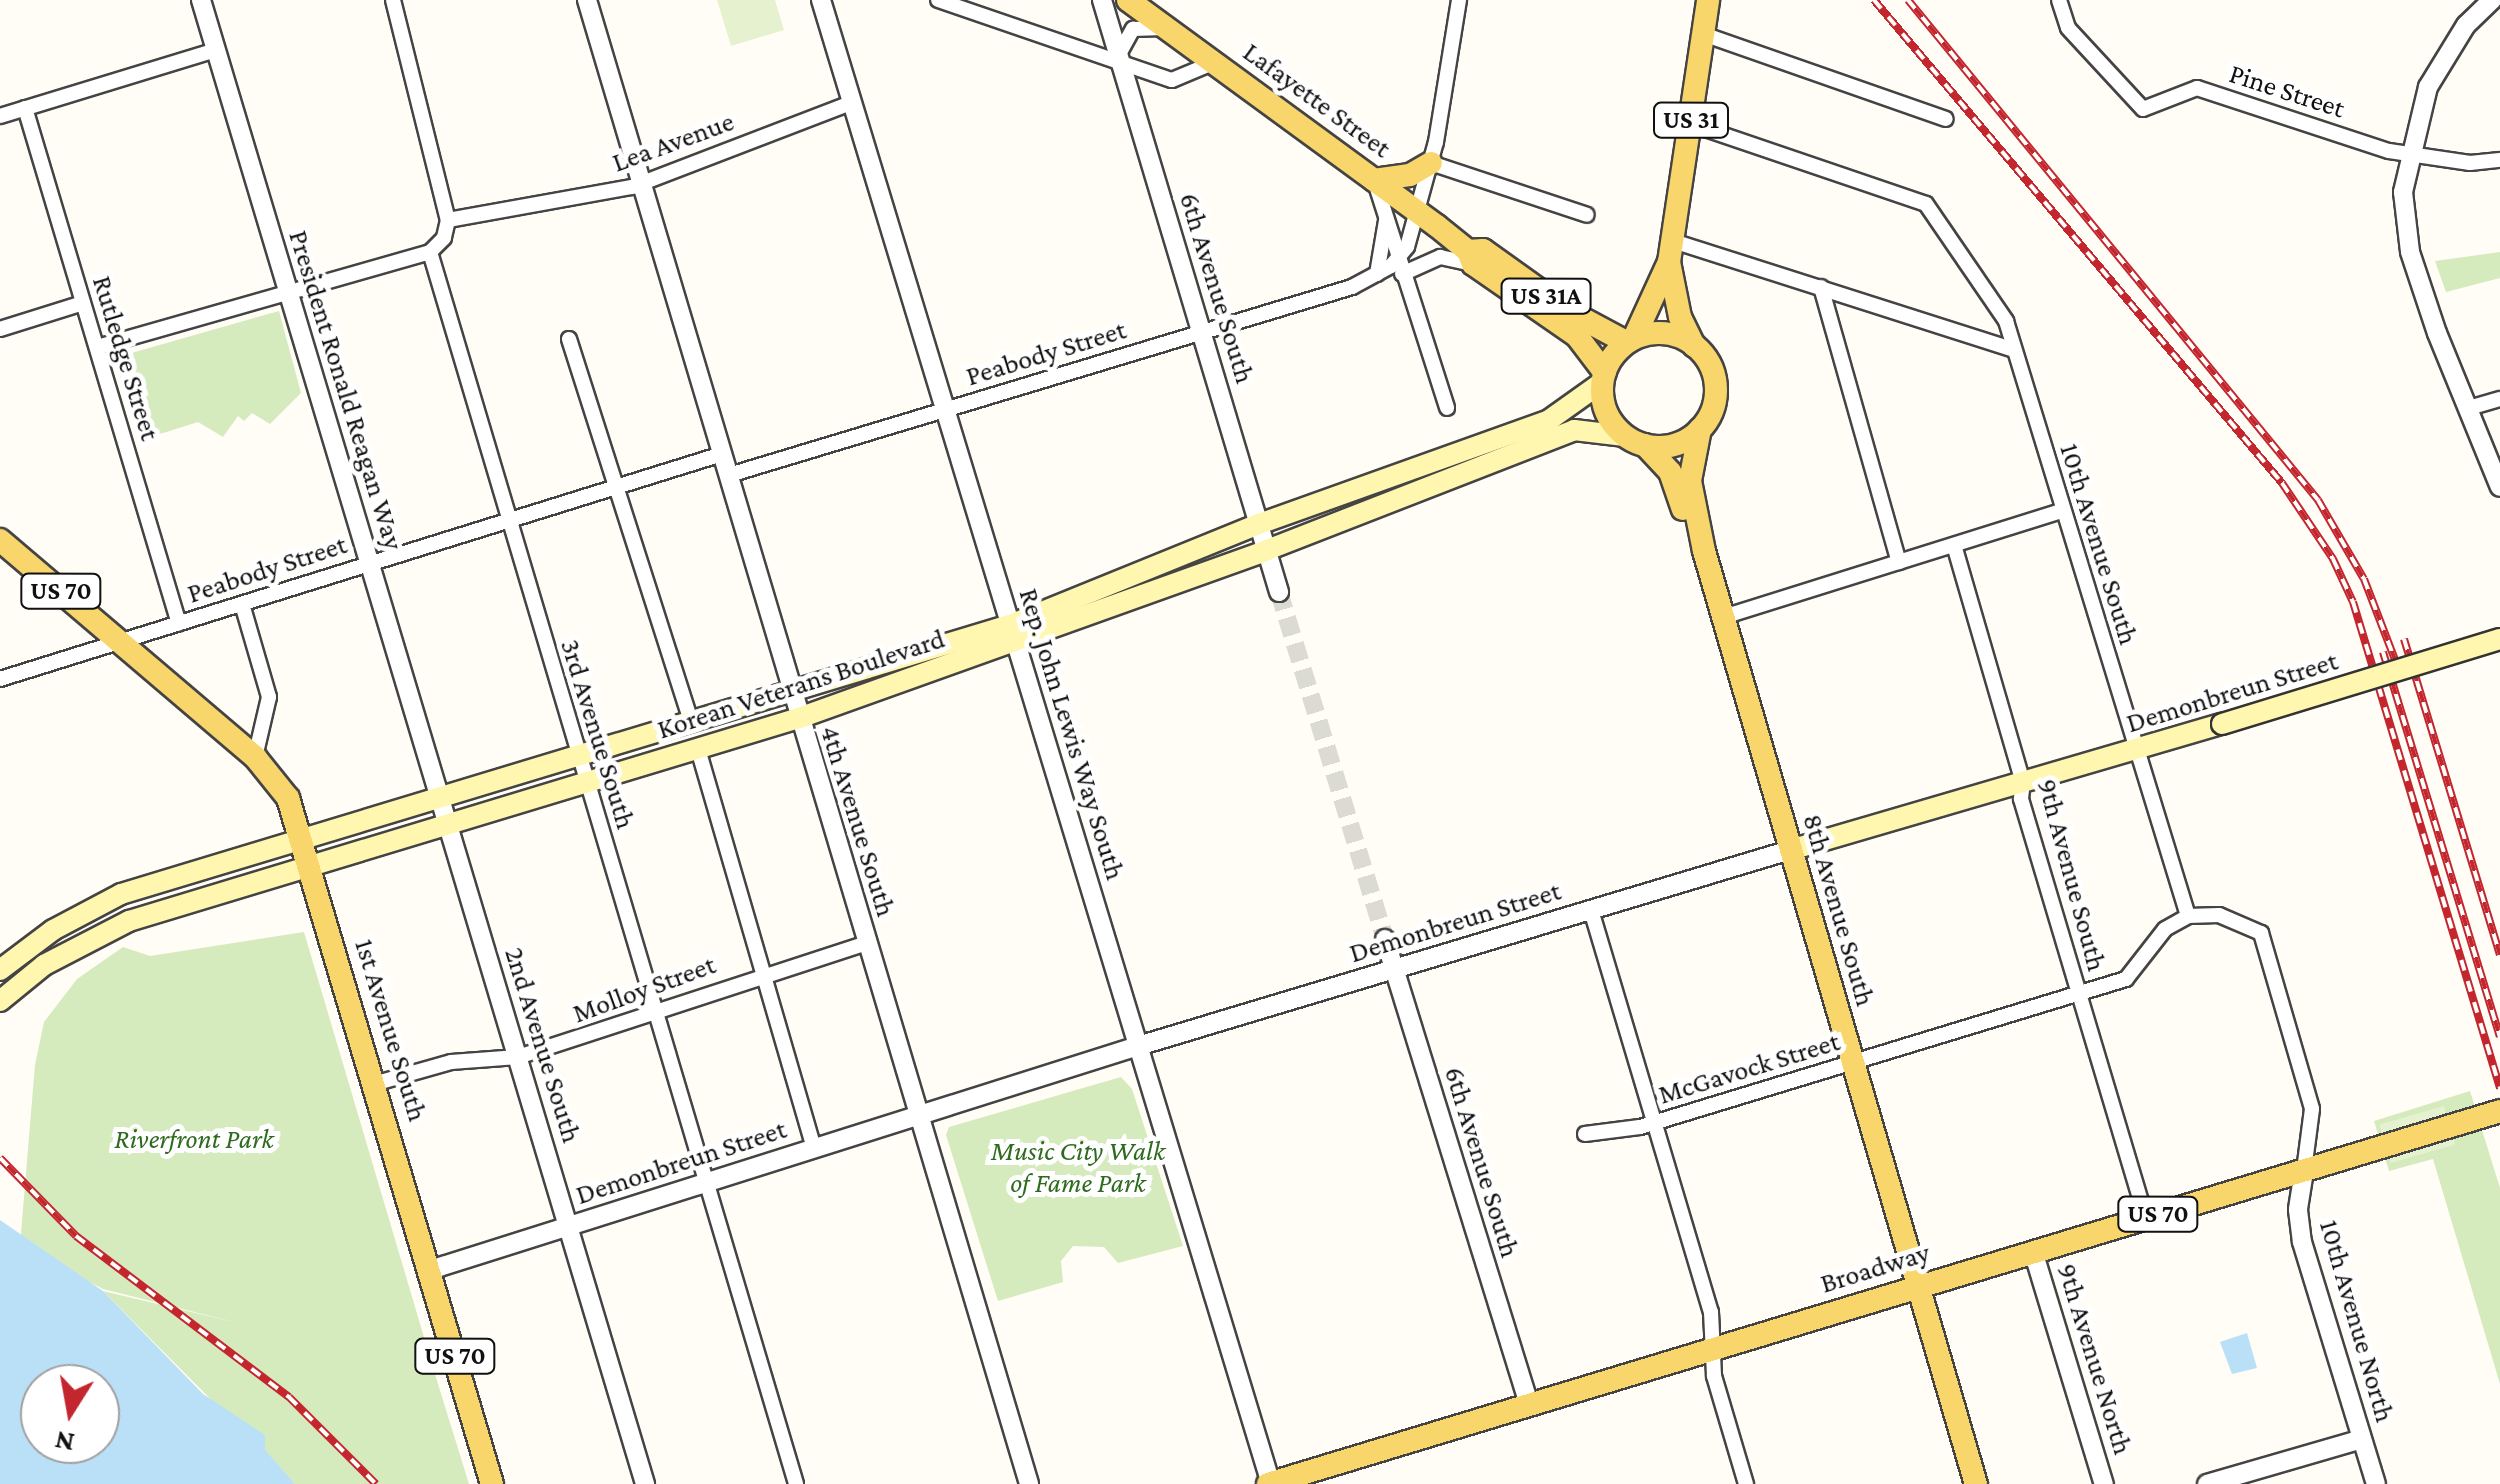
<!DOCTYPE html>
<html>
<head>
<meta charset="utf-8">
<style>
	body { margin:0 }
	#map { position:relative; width:2500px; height:1484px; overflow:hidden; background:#fffdf5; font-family:"Crimson Pro",serif }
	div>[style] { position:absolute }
	.green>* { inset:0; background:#d5ebbd }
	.pitch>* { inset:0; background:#e6f2cf; transform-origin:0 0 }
	.water>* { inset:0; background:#b9e0f7 }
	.tertiary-tunnel>* { height:18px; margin-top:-9px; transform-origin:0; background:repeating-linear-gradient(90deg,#dbdad3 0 18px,transparent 0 27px) }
	.roads { filter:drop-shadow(2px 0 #444) drop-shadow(-2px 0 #444) drop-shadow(0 2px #444) drop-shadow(0 -2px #444) }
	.minor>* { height:14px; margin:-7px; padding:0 7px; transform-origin:7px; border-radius:7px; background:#fff }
	.tertiary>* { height:18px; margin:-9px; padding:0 9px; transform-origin:9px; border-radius:9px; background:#fff }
	.secondary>* { height:20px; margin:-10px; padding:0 10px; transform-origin:10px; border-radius:10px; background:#fff6b0 }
	.primary>* { height:22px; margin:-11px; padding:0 11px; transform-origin:11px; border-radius:11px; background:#f9d66b }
	.primary>.ring { margin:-11px; padding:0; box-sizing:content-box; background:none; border:22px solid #f9d66b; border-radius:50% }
	.rail>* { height:8px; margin-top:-4px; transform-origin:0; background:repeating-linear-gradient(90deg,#fff 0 11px,#c4262e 0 22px); box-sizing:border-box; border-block:2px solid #c4262e }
	.bridges { filter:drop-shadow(2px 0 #333) drop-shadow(-2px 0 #333) drop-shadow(0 2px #333) drop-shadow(0 -2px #333) }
	.secondary-bridge>* { height:20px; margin:-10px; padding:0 10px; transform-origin:10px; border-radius:10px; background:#fff6b0 }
	span { translate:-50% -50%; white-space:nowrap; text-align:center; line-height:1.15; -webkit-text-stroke:10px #fff; paint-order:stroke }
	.shield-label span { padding:2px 8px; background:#fff; border:2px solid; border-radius:8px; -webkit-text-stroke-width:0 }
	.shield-label { font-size:25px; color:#111; font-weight:700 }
	.street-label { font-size:28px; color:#111 }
	.park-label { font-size:28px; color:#2f6b1f; font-style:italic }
	.north { position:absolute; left:20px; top:1364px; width:100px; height:100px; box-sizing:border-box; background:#fff; border:2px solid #a0a0a0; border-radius:50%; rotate:191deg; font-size:28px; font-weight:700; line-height:40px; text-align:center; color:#111 }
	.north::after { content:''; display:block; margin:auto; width:35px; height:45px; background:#c4262e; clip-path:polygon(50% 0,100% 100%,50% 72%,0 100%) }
</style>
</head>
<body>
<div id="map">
	<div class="green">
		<i style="clip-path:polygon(2500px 252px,2500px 278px,2446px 292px,2435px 261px)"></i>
		<i style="clip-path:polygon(279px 311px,301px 393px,270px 424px,252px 413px,244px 421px,238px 416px,223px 437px,198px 422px,141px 440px,114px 358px)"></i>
		<i style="clip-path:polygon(304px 932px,434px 1371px,469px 1484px,295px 1484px,103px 1291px,242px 1324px,103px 1289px,20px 1245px,35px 1065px,44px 1022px,77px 979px,123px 947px,150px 956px)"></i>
		<i style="clip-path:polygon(1121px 1077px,1132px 1089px,1183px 1246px,1118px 1263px,1104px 1247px,1073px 1246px,1061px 1261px,1063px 1282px,998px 1301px,946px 1135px,949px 1127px)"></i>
		<i style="clip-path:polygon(2470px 1091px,2500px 1188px,2500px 1384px,2433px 1159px,2389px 1171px,2374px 1121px)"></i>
	</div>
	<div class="pitch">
		<i style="clip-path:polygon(717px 0,775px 0,784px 30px,731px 46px)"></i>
		<i style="left:2444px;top:1106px;width:40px;height:67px;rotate:74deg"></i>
	</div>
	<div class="water">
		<i style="clip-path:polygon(evenodd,0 1220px,103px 1291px,203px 1394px,265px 1435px,265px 1450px,295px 1484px,0 1484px,0 1220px,40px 1384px,100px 1384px,100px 1444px,40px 1444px,40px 1384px)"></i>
		<i style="clip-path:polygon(2247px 1333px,2257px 1368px,2232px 1374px,2220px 1342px)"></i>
	</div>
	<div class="tertiary-tunnel">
		<i style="left:1279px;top:592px;width:363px;rotate:73deg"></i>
	</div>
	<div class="roads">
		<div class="minor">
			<i style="left:393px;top:0;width:227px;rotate:76deg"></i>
			<i style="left:448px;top:220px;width:18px;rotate:103deg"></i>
			<i style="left:444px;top:238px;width:20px;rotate:135deg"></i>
			<i style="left:430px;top:252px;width:1285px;rotate:73.45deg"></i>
			<i style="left:938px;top:0;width:247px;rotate:18.9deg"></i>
			<i style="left:1172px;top:80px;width:47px;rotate:-22.7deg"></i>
			<i style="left:2059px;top:0;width:29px;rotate:72deg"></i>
			<i style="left:2068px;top:28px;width:110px;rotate:47.2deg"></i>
			<i style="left:2143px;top:109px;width:58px;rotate:-21.3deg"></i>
			<i style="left:2197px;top:88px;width:202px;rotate:18.2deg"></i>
			<i style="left:2389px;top:151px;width:82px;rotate:8.4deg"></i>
			<i style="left:2470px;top:163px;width:30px;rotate:-6deg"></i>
			<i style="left:1703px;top:34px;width:257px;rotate:19.3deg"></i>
			<i style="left:1119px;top:54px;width:29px;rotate:-61deg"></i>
			<i style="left:1133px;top:29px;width:30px;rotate:-2deg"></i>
			<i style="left:25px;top:108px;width:538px;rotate:73.38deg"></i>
			<i style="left:0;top:116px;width:226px;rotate:-17deg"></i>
			<i style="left:1691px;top:124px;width:248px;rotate:18.8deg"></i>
			<i style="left:1926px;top:204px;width:142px;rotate:55.6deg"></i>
			<i style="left:2006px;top:321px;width:622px;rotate:72.99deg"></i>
			<i style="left:1431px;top:163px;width:164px;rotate:18.4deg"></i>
			<i style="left:1376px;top:185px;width:234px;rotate:72.3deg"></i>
			<i style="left:448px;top:220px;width:187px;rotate:-10.2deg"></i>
			<i style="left:632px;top:187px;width:235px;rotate:-21deg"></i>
			<i style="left:1673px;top:241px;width:358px;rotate:17.7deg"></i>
			<i style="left:1377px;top:274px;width:54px;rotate:-80.4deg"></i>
			<i style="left:1402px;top:274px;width:42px;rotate:-24.1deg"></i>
			<i style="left:1440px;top:257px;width:34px;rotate:12deg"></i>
			<i style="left:1821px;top:287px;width:286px;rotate:74.2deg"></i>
			<i style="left:0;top:329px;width:87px;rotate:-17.4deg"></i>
			<i style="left:569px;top:339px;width:402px;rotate:72.3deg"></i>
			<i style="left:97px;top:347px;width:346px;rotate:-15.9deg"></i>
			<i style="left:2472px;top:407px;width:29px;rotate:-16deg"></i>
			<i style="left:729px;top:475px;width:651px;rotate:-16.79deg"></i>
			<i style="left:1352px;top:287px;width:44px;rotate:-28.3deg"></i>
			<i style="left:1391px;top:266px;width:25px;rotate:-50deg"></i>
			<i style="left:1407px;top:247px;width:109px;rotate:-74.6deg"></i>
			<i style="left:1436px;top:142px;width:144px;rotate:-80.8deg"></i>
			<i style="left:1954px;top:545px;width:247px;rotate:73.8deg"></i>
			<i style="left:2023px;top:782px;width:17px;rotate:97deg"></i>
			<i style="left:2021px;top:799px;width:436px;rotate:73.4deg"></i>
			<i style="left:242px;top:604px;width:97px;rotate:73.8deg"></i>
			<i style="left:269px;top:697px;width:62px;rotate:103.1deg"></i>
			<i style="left:1723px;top:617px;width:355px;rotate:-17.4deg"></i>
			<i style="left:0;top:679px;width:756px;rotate:-17.31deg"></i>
			<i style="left:698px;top:749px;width:416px;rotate:73.8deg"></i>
			<i style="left:1591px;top:910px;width:420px;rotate:73.4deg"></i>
			<i style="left:1711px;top:1312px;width:64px;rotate:87.3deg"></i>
			<i style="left:1714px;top:1376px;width:113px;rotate:73.5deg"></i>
			<i style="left:377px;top:1083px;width:77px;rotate:-15.8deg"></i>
			<i style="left:451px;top:1062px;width:67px;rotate:-4.3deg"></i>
			<i style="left:518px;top:1057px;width:367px;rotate:-18.1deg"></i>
			<i style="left:1585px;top:1134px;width:55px;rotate:-7.3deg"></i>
			<i style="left:1640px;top:1127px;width:508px;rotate:-16.94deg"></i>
			<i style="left:2126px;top:979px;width:63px;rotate:-52deg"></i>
			<i style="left:2165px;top:929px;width:26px;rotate:-29deg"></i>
			<i style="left:2188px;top:916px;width:31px;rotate:-2deg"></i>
			<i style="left:2219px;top:915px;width:46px;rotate:23.2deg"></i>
			<i style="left:2261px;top:933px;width:183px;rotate:73.8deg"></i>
			<i style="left:2312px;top:1109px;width:63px;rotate:97.4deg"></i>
		</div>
		<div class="tertiary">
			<i style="left:201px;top:0;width:1549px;rotate:73.34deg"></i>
			<i style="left:587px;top:0;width:1548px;rotate:73.41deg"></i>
			<i style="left:821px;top:0;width:1551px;rotate:73.13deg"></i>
			<i style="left:1102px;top:0;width:618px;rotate:73.35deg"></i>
			<i style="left:2492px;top:0;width:36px;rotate:136deg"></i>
			<i style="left:2466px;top:25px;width:73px;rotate:121.5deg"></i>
			<i style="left:2428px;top:87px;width:108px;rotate:103.4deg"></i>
			<i style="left:2403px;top:192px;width:60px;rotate:83.3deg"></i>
			<i style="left:2410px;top:252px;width:85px;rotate:71.6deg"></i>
			<i style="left:2437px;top:333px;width:166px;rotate:67.8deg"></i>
			<i style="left:1385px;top:939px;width:483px;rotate:72.8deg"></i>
			<i style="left:2304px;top:1171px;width:39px;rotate:99deg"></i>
			<i style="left:2298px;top:1210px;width:32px;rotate:83deg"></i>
			<i style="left:2302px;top:1242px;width:253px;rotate:73deg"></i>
			<i style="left:2033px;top:1251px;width:244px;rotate:73.1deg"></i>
			<i style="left:430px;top:1270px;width:743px;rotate:-17.56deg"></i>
			<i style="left:1138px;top:1046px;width:681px;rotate:-16.73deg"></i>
			<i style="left:2207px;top:1484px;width:161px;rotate:-16.2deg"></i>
		</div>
		<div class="secondary">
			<i style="left:1790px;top:850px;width:450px;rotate:-16.3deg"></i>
			<i style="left:0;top:970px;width:66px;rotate:-37deg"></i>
			<i style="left:53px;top:930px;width:77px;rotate:-27.9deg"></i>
			<i style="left:121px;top:894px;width:929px;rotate:-16.84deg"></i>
			<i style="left:1010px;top:625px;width:269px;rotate:-22.1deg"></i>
			<i style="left:1259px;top:524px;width:308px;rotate:-19.7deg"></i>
			<i style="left:1549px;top:420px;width:64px;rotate:-35.4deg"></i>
			<i style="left:0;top:1001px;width:57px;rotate:-39.3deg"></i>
			<i style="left:44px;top:965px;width:96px;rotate:-27.4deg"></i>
			<i style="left:129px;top:921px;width:700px;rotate:-16.86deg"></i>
			<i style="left:799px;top:718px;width:497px;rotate:-19.7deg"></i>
			<i style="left:1267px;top:550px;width:330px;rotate:-21.3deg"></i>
			<i style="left:1574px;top:430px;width:51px;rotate:6.7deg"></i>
		</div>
		<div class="primary">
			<i style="left:1128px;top:0;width:383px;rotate:36.2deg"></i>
			<i style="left:1437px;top:226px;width:40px;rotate:39deg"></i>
			<i style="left:1468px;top:251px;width:14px;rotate:69deg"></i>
			<i style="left:1473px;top:264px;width:126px;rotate:34.7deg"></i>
			<i style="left:1577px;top:336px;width:46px;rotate:52.9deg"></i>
			<i style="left:1374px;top:180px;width:36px;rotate:-8deg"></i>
			<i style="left:1410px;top:175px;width:24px;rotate:-30deg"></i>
			<i style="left:1468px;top:251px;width:15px;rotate:-4deg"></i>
			<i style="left:1483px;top:250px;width:107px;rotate:35.5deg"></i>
			<i style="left:1570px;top:312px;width:64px;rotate:28.2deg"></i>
			<i style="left:1669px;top:262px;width:56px;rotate:78.7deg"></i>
			<i style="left:1680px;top:317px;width:32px;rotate:64deg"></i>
			<i class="ring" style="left:1602px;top:333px;width:92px;height:92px"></i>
			<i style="left:1634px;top:338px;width:84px;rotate:-65.3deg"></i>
			<i style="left:1669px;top:262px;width:265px;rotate:-81.5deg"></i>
			<i style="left:1700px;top:429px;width:53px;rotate:100.9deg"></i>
			<i style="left:1690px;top:481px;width:71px;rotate:78.7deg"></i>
			<i style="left:1704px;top:551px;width:972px;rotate:73.75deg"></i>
			<i style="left:1645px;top:445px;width:37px;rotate:47deg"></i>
			<i style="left:1670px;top:472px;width:39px;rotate:71deg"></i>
			<i style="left:0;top:540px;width:335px;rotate:40.4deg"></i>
			<i style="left:255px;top:757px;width:53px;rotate:51.2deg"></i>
			<i style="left:288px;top:798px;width:716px;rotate:73.44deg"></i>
			<i style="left:1268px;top:1484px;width:1287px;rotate:-16.84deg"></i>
		</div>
	</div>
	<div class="rail">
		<i style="left:1874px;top:0;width:632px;rotate:49.81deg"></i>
		<i style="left:2282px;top:483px;width:92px;rotate:56.1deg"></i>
		<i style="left:2333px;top:559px;width:47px;rotate:65.1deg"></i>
		<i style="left:2353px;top:602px;width:508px;rotate:73.17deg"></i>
		<i style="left:1908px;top:0;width:647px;rotate:50.65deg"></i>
		<i style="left:2318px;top:500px;width:91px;rotate:59.8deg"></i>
		<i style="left:2364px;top:579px;width:92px;rotate:69deg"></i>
		<i style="left:2404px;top:639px;width:330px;rotate:73.1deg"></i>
		<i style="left:2383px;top:652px;width:402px;rotate:73.1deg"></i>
		<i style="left:0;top:1158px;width:109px;rotate:45.7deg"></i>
		<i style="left:76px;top:1236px;width:267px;rotate:37.1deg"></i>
		<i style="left:289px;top:1397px;width:123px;rotate:45deg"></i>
	</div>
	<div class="bridges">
		<div class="secondary-bridge">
			<i style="left:2222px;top:724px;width:291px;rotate:-17deg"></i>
		</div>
	</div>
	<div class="shield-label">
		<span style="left:1691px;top:120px">US 31</span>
		<span style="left:1546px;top:296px">US 31A</span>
		<span style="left:61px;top:591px">US 70</span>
		<span style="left:2158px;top:1214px">US 70</span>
		<span style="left:455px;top:1356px">US 70</span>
	</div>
	<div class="street-label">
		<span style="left:2287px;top:91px;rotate:18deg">Pine Street</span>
		<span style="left:1317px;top:100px;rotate:36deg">Lafayette Street</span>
		<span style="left:673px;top:142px;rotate:-20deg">Lea Avenue</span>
		<span style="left:1217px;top:288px;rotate:73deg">6th Avenue South</span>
		<span style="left:1046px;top:353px;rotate:-17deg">Peabody Street</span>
		<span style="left:126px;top:358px;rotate:73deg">Rutledge Street</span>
		<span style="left:346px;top:390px;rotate:73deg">President Ronald Reagan Way</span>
		<span style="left:2099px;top:544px;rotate:73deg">10th Avenue South</span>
		<span style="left:267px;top:569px;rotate:-18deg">Peabody Street</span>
		<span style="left:801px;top:684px;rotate:-18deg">Korean Veterans Boulevard</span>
		<span style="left:2232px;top:692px;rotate:-17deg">Demonbreun Street</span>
		<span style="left:598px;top:734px;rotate:73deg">3rd Avenue South</span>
		<span style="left:1072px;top:734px;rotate:73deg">Rep. John Lewis Way South</span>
		<span style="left:858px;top:821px;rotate:73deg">4th Avenue South</span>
		<span style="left:2072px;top:875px;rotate:75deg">9th Avenue South</span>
		<span style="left:1839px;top:910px;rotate:74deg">8th Avenue South</span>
		<span style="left:1455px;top:922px;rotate:-17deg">Demonbreun Street</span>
		<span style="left:644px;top:989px;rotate:-20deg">Molloy Street</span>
		<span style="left:391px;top:1030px;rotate:73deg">1st Avenue South</span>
		<span style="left:543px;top:1045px;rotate:73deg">2nd Avenue South</span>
		<span style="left:1749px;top:1068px;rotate:-17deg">McGavock Street</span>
		<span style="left:681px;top:1162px;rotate:-18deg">Demonbreun Street</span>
		<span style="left:1482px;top:1162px;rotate:73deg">6th Avenue South</span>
		<span style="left:1875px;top:1268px;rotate:-17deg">Broadway</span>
		<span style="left:2357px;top:1321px;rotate:74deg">10th Avenue North</span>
		<span style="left:2095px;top:1359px;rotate:73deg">9th Avenue North</span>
	</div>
	<div class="park-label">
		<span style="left:194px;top:1139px">Riverfront Park</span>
		<span style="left:1078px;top:1167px">Music City Walk<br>of Fame Park</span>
	</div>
	<div class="north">N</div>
</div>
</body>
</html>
